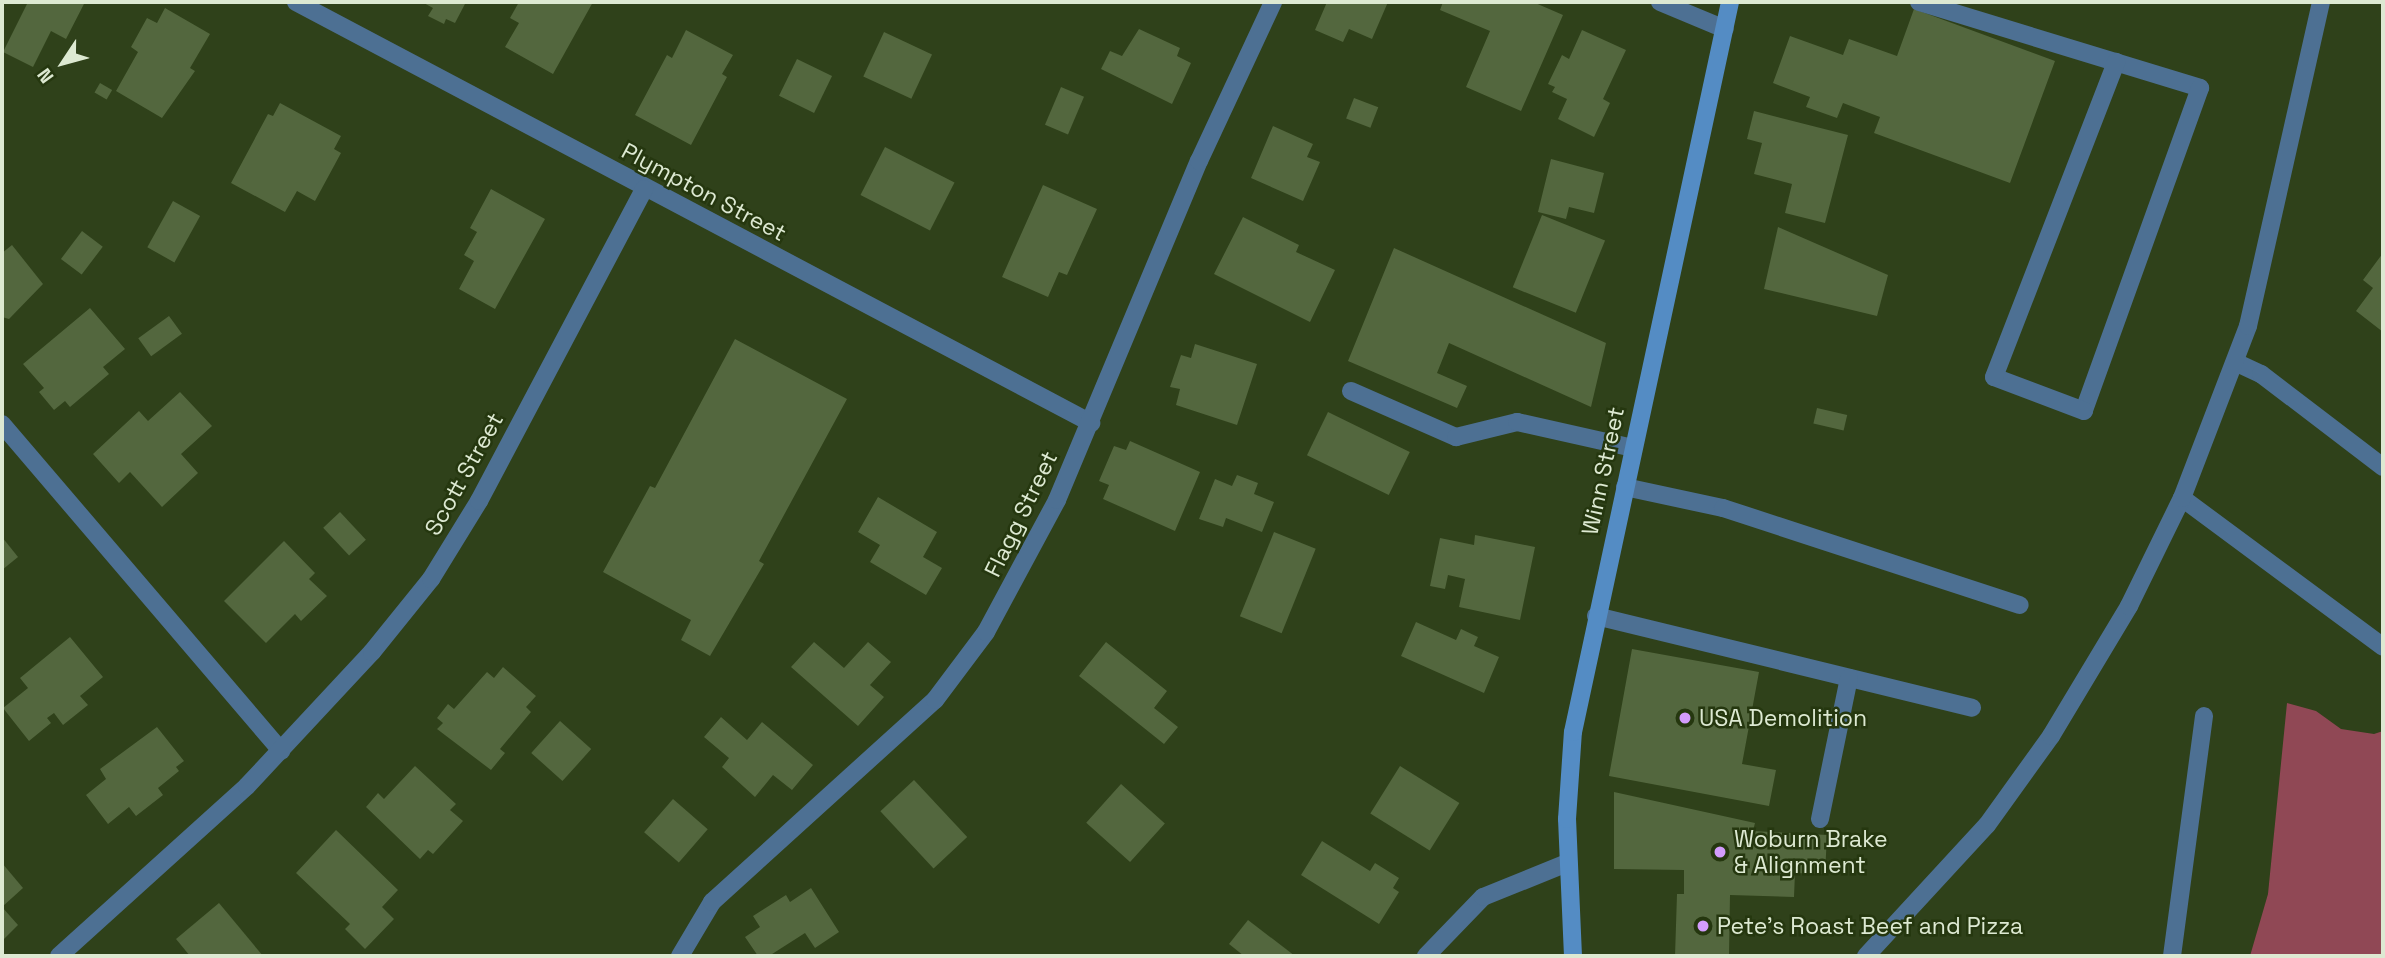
<!DOCTYPE html>
<html>
<head>
<meta charset="utf-8">
<style>
	body { margin:0 }
	#map { position:relative; width:2385px; height:958px; overflow:hidden; background:#2f411a; font-family:"Space Grotesk",sans-serif }
	div>[style] { position:absolute }
	.green>* { inset:0; background:#904855 }
	.building>* { inset:0; background:#53673e; transform-origin:0 0 }
	.lane>* { height:18px; margin:-9px; padding:0 9px; transform-origin:9px; border-radius:9px; background:#4d7093 }
	.street>* { height:18px; margin:-9px; padding:0 9px; transform-origin:9px; border-radius:9px; background:#4d7093 }
	.secondary>* { height:18px; margin:-9px; padding:0 9px; transform-origin:9px; border-radius:9px; background:#548cc4 }
	.dots>* { width:19px; height:19px; translate:-50% -50%; box-sizing:border-box; border:4px solid #25370f; border-radius:50% }
	span { translate:-50% -50%; white-space:nowrap; text-align:center; line-height:1.15; -webkit-text-stroke:5px #25370f; paint-order:stroke }
	.street-label { font-size:23px; color:#dde9d2 }
	.poi-label { font-size:23px; color:#dde9d2 }
	.left { translate:0 -50%; text-align:left }
	.frame { position:absolute; inset:0; border:4px solid #dde9d2; pointer-events:none }
	.north { position:absolute; left:28px; top:28px; width:70px; height:70px; -webkit-text-stroke:5px #25370f; paint-order:stroke; rotate:234deg; font-size:19px; font-weight:700; line-height:28px; text-align:center; color:#dde9d2 }
	.north::after { content:''; display:block; margin:auto; width:24px; height:32px; background:#dde9d2; clip-path:polygon(50% 0,100% 100%,50% 72%,0 100%) }
</style>
</head>
<body>
<div id="map">
	<div class="green">
		<i style="clip-path:polygon(2287px 703px,2316px 711px,2341px 729px,2374px 734px,2383px 731px,2383px 956px,2250px 956px,2268px 894px)"></i>
	</div>
	<div class="building">
		<i style="clip-path:polygon(28px 2px,85px 2px,66px 39px,51px 31px,33px 67px,3px 52px)"></i>
		<i style="clip-path:polygon(422px 2px,466px 2px,455px 23px,446px 19px,444px 24px,428px 16px,433px 8px)"></i>
		<i style="clip-path:polygon(519px 2px,593px 2px,553px 74px,505px 47px,519px 23px,510px 18px)"></i>
		<i style="clip-path:polygon(1327px 2px,1388px 2px,1372px 39px,1349px 29px,1343px 42px,1315px 30px)"></i>
		<i style="clip-path:polygon(1443px 2px,1533px 2px,1563px 15px,1521px 111px,1466px 87px,1490px 31px,1440px 10px)"></i>
		<i style="clip-path:polygon(165px 8px,210px 34px,190px 68px,195px 71px,162px 118px,116px 91px,138px 52px,131px 47px,147px 18px,157px 23px)"></i>
		<i style="clip-path:polygon(1914px 9px,2055px 61px,2010px 183px,1874px 133px,1880px 117px,1843px 103px,1837px 118px,1806px 107px,1810px 97px,1773px 83px,1790px 36px,1843px 55px,1849px 39px,1897px 56px)"></i>
		<i style="clip-path:polygon(1139px 29px,1180px 48px,1177px 56px,1191px 63px,1172px 104px,1101px 69px,1110px 51px,1122px 56px)"></i>
		<i style="clip-path:polygon(686px 30px,733px 55px,722px 74px,727px 77px,691px 145px,635px 115px,667px 55px,672px 58px)"></i>
		<i style="clip-path:polygon(1582px 30px,1626px 50px,1603px 99px,1610px 103px,1594px 137px,1558px 119px,1567px 99px,1552px 92px,1555px 87px,1548px 84px,1562px 55px,1569px 59px)"></i>
		<i style="left:884px;top:32px;width:53px;height:49px;rotate:25deg"></i>
		<i style="left:797px;top:59px;width:39px;height:41px;rotate:26deg"></i>
		<i style="left:100px;top:83px;width:14px;height:11px;rotate:30deg"></i>
		<i style="left:1061px;top:87px;width:25px;height:41px;rotate:23deg"></i>
		<i style="left:1354px;top:98px;width:26px;height:22px;rotate:21deg"></i>
		<i style="clip-path:polygon(280px 103px,341px 136px,334px 149px,341px 153px,315px 201px,297px 191px,285px 212px,231px 183px,268px 114px,273px 116px)"></i>
		<i style="clip-path:polygon(1754px 111px,1848px 135px,1825px 223px,1785px 213px,1792px 184px,1754px 174px,1762px 143px,1747px 139px)"></i>
		<i style="clip-path:polygon(1273px 126px,1313px 144px,1307px 157px,1320px 162px,1303px 201px,1251px 178px)"></i>
		<i style="left:885px;top:147px;width:78px;height:54px;rotate:27deg"></i>
		<i style="clip-path:polygon(1551px 159px,1604px 173px,1594px 213px,1569px 207px,1566px 219px,1538px 212px)"></i>
		<i style="clip-path:polygon(1043px 185px,1097px 209px,1067px 275px,1059px 272px,1048px 297px,1002px 277px)"></i>
		<i style="clip-path:polygon(491px 189px,545px 219px,495px 309px,459px 289px,474px 261px,464px 255px,477px 232px,470px 228px)"></i>
		<i style="left:173px;top:201px;width:31px;height:53px;rotate:29deg"></i>
		<i style="left:1542px;top:215px;width:68px;height:78px;rotate:22deg"></i>
		<i style="clip-path:polygon(1243px 217px,1299px 245px,1296px 252px,1335px 270px,1310px 322px,1214px 274px)"></i>
		<i style="clip-path:polygon(1778px 227px,1888px 275px,1877px 316px,1764px 289px)"></i>
		<i style="left:82px;top:231px;width:26px;height:35px;rotate:37deg"></i>
		<i style="clip-path:polygon(12px 245px,43px 284px,9px 319px,2px 317px,2px 253px)"></i>
		<i style="clip-path:polygon(1394px 248px,1606px 343px,1591px 407px,1449px 343px,1437px 373px,1467px 386px,1457px 408px,1348px 361px)"></i>
		<i style="clip-path:polygon(2383px 253px,2383px 332px,2356px 311px,2373px 288px,2363px 280px)"></i>
		<i style="clip-path:polygon(90px 308px,125px 349px,103px 367px,109px 374px,70px 407px,65px 401px,54px 410px,39px 392px,44px 388px,23px 364px)"></i>
		<i style="left:169px;top:316px;width:22px;height:38px;rotate:54deg"></i>
		<i style="clip-path:polygon(735px 339px,847px 399px,759px 561px,764px 564px,710px 656px,681px 640px,691px 620px,603px 572px,650px 486px,655px 488px)"></i>
		<i style="clip-path:polygon(1195px 344px,1257px 364px,1237px 425px,1176px 405px,1180px 389px,1170px 387px,1181px 355px,1191px 358px)"></i>
		<i style="clip-path:polygon(180px 392px,212px 426px,181px 454px,198px 473px,162px 507px,130px 472px,119px 483px,93px 454px,139px 411px,148px 421px)"></i>
		<i style="left:1817px;top:408px;width:31px;height:16px;rotate:13deg"></i>
		<i style="left:1328px;top:412px;width:91px;height:48px;rotate:26deg"></i>
		<i style="clip-path:polygon(1130px 441px,1200px 472px,1175px 531px,1103px 499px,1109px 485px,1099px 481px,1114px 446px,1126px 450px)"></i>
		<i style="clip-path:polygon(1237px 475px,1258px 483px,1254px 494px,1274px 502px,1262px 532px,1226px 518px,1223px 527px,1199px 519px,1215px 479px,1232px 486px)"></i>
		<i style="clip-path:polygon(878px 497px,937px 532px,923px 557px,942px 568px,926px 595px,870px 562px,880px 545px,858px 532px)"></i>
		<i style="left:340px;top:512px;width:38px;height:23px;rotate:47deg"></i>
		<i style="left:1274px;top:532px;width:45px;height:91px;rotate:22deg"></i>
		<i style="clip-path:polygon(1475px 535px,1535px 547px,1520px 620px,1459px 607px,1465px 579px,1448px 575px,1445px 589px,1430px 586px,1440px 538px,1474px 545px)"></i>
		<i style="clip-path:polygon(2px 537px,18px 557px,2px 570px)"></i>
		<i style="clip-path:polygon(284px 541px,315px 573px,309px 579px,327px 596px,301px 621px,295px 614px,266px 643px,224px 601px)"></i>
		<i style="clip-path:polygon(1416px 622px,1456px 640px,1461px 629px,1478px 637px,1474px 646px,1499px 657px,1484px 693px,1401px 656px)"></i>
		<i style="clip-path:polygon(70px 637px,103px 677px,80px 696px,88px 705px,63px 725px,54px 713px,47px 718px,51px 723px,29px 741px,3px 708px,28px 688px,20px 678px)"></i>
		<i style="clip-path:polygon(814px 642px,844px 668px,868px 642px,891px 662px,870px 685px,884px 697px,858px 726px,791px 667px)"></i>
		<i style="clip-path:polygon(1106px 642px,1167px 691px,1154px 708px,1178px 727px,1164px 744px,1079px 676px)"></i>
		<i style="clip-path:polygon(1632px 649px,1759px 672px,1742px 764px,1776px 770px,1769px 806px,1609px 776px)"></i>
		<i style="clip-path:polygon(503px 667px,536px 696px,526px 707px,531px 712px,500px 749px,505px 753px,491px 770px,437px 729px,443px 723px,437px 718px,448px 704px,454px 709px,487px 672px,494px 678px)"></i>
		<i style="clip-path:polygon(721px 717px,747px 740px,762px 722px,813px 765px,792px 790px,773px 775px,755px 797px,722px 767px,729px 758px,704px 737px)"></i>
		<i style="left:560px;top:721px;width:42px;height:43px;rotate:42deg"></i>
		<i style="clip-path:polygon(157px 727px,184px 761px,176px 767px,179px 771px,158px 788px,163px 795px,136px 816px,129px 807px,108px 824px,86px 795px,106px 779px,100px 769px)"></i>
		<i style="clip-path:polygon(415px 766px,456px 804px,450px 810px,463px 821px,433px 854px,428px 850px,420px 859px,366px 807px,378px 793px,384px 799px)"></i>
		<i style="left:1400px;top:766px;width:70px;height:56px;rotate:32deg"></i>
		<i style="left:914px;top:780px;width:78px;height:46px;rotate:47deg"></i>
		<i style="left:1121px;top:784px;width:59px;height:52px;rotate:42deg"></i>
		<i style="clip-path:polygon(1614px 792px,1755px 823px,1753px 831px,1827px 835px,1825px 874px,1795px 873px,1794px 897px,1730px 895px,1729px 956px,1675px 956px,1677px 894px,1684px 894px,1684px 870px,1614px 869px)"></i>
		<i style="left:673px;top:799px;width:46px;height:44px;rotate:41deg"></i>
		<i style="clip-path:polygon(336px 830px,398px 890px,382px 907px,394px 919px,365px 949px,345px 929px,350px 924px,296px 873px)"></i>
		<i style="clip-path:polygon(1322px 841px,1370px 871px,1375px 863px,1399px 878px,1393px 888px,1399px 892px,1379px 924px,1301px 875px)"></i>
		<i style="clip-path:polygon(2px 863px,23px 888px,2px 907px)"></i>
		<i style="clip-path:polygon(811px 888px,839px 932px,815px 948px,805px 933px,769px 956px,758px 956px,745px 937px,760px 927px,753px 916px,786px 895px,790px 902px)"></i>
		<i style="clip-path:polygon(219px 903px,263px 956px,190px 956px,176px 939px)"></i>
		<i style="clip-path:polygon(2px 907px,18px 925px,2px 941px)"></i>
		<i style="clip-path:polygon(1248px 920px,1295px 956px,1244px 956px,1229px 944px)"></i>
	</div>
	<div class="lane">
		<i style="left:1919px;top:2px;width:294px;rotate:17deg"></i>
		<i style="left:2200px;top:88px;width:343px;rotate:109.8deg"></i>
		<i style="left:2084px;top:411px;width:96px;rotate:-159.3deg"></i>
		<i style="left:1994px;top:377px;width:338px;rotate:-68.8deg"></i>
		<i style="left:2235px;top:362px;width:29px;rotate:25deg"></i>
		<i style="left:2261px;top:374px;width:153px;rotate:37.3deg"></i>
		<i style="left:1351px;top:391px;width:115px;rotate:23.7deg"></i>
		<i style="left:1456px;top:437px;width:63px;rotate:-13.8deg"></i>
		<i style="left:1517px;top:422px;width:119px;rotate:12.6deg"></i>
		<i style="left:1625px;top:487px;width:100px;rotate:12.1deg"></i>
		<i style="left:1723px;top:508px;width:312px;rotate:18.1deg"></i>
		<i style="left:2182px;top:498px;width:250px;rotate:36.5deg"></i>
		<i style="left:1596px;top:616px;width:387px;rotate:13.7deg"></i>
		<i style="left:1820px;top:819px;width:144px;rotate:-78.4deg"></i>
		<i style="left:1866px;top:956px;width:178px;rotate:-47.3deg"></i>
		<i style="left:1987px;top:825px;width:110px;rotate:-54.3deg"></i>
		<i style="left:2051px;top:736px;width:152px;rotate:-59deg"></i>
		<i style="left:2129px;top:606px;width:120px;rotate:-63.9deg"></i>
		<i style="left:2182px;top:498px;width:184px;rotate:-69deg"></i>
		<i style="left:2248px;top:326px;width:332px;rotate:-77.3deg"></i>
		<i style="left:2172px;top:956px;width:242px;rotate:-82.4deg"></i>
	</div>
	<div class="street">
		<i style="left:296px;top:2px;width:900px;rotate:27.9deg"></i>
		<i style="left:1660px;top:2px;width:70px;rotate:22.6deg"></i>
		<i style="left:2px;top:424px;width:430px;rotate:49.5deg"></i>
		<i style="left:59px;top:956px;width:253px;rotate:-42.1deg"></i>
		<i style="left:247px;top:786px;width:183px;rotate:-47deg"></i>
		<i style="left:372px;top:652px;width:94px;rotate:-51.1deg"></i>
		<i style="left:431px;top:579px;width:92px;rotate:-58.4deg"></i>
		<i style="left:479px;top:501px;width:353px;rotate:-62.1deg"></i>
		<i style="left:680px;top:956px;width:63px;rotate:-59.3deg"></i>
		<i style="left:712px;top:902px;width:301px;rotate:-42.2deg"></i>
		<i style="left:935px;top:700px;width:85px;rotate:-53.1deg"></i>
		<i style="left:986px;top:632px;width:150px;rotate:-61.7deg"></i>
		<i style="left:1057px;top:500px;width:368px;rotate:-67.3deg"></i>
		<i style="left:1199px;top:161px;width:175px;rotate:-65deg"></i>
		<i style="left:1426px;top:956px;width:82px;rotate:-46deg"></i>
		<i style="left:1483px;top:897px;width:91px;rotate:-22deg"></i>
	</div>
	<div class="secondary">
		<i style="left:1573px;top:956px;width:137px;rotate:-92.5deg"></i>
		<i style="left:1567px;top:819px;width:87px;rotate:-86.1deg"></i>
		<i style="left:1573px;top:732px;width:747px;rotate:-77.86deg"></i>
	</div>
	<div class="dots">
		<i style="left:1685px;top:718px;background:#d39cfc"></i>
		<i style="left:1720px;top:852px;background:#d39cfc"></i>
		<i style="left:1703px;top:926px;background:#d39cfc"></i>
	</div>
	<div class="street-label">
		<span style="left:704px;top:192px;rotate:28deg">Plympton Street</span>
		<span style="left:1603px;top:471px;rotate:-78deg">Winn Street</span>
		<span style="left:464px;top:474px;rotate:-61deg">Scott Street</span>
		<span style="left:1021px;top:514px;rotate:-64deg">Flagg Street</span>
	</div>
	<div class="poi-label">
		<span class="left" style="left:1699px;top:718px">USA Demolition</span>
		<span class="left" style="left:1734px;top:852px">Woburn Brake<br>&amp; Alignment</span>
		<span class="left" style="left:1717px;top:926px">Pete's Roast Beef and Pizza</span>
	</div>
	<div class="frame"></div>
	<div class="north">N</div>
</div>
</body>
</html>
